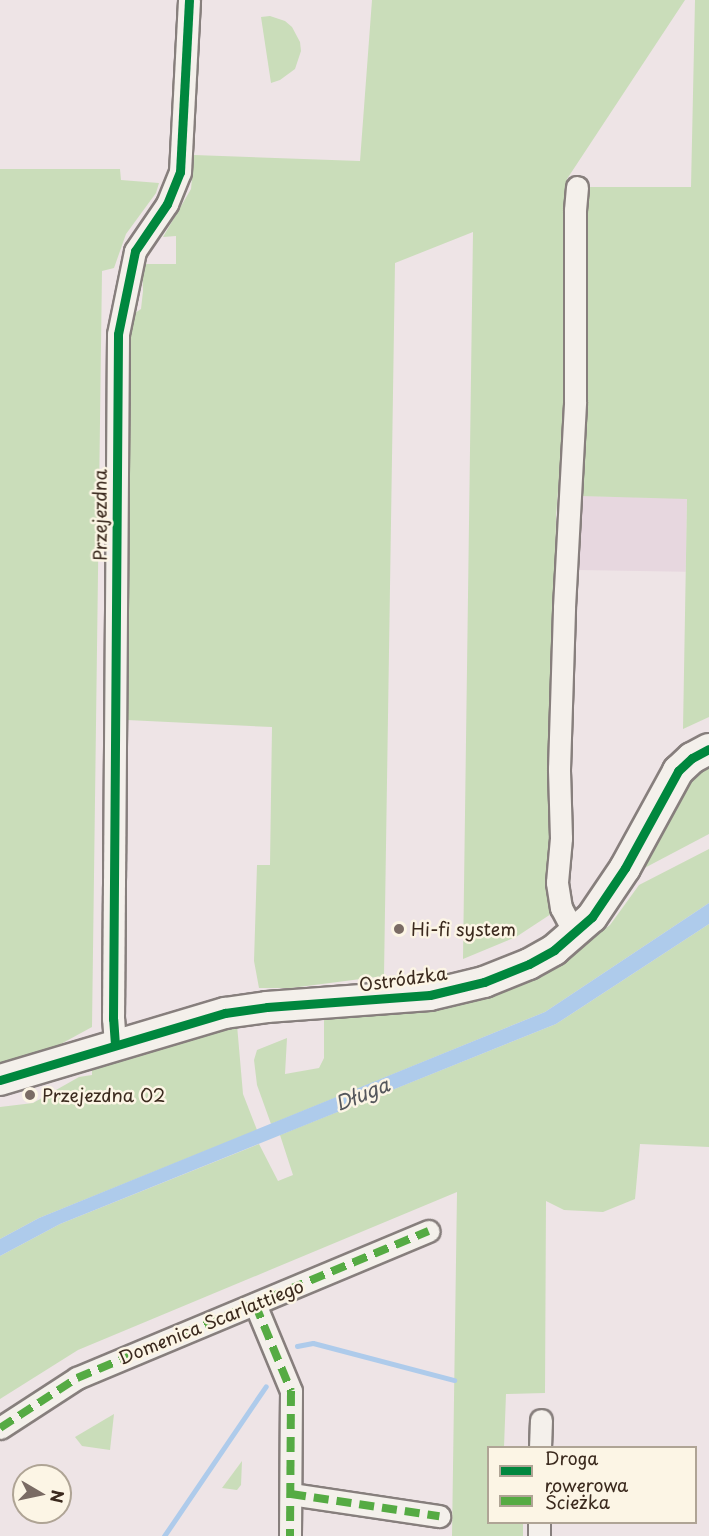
<!DOCTYPE html>
<html>
<head>
<meta charset="utf-8">
<style>
	body { margin:0 }
	#map { position:relative; width:709px; height:1536px; overflow:hidden; background:#eee4e6; font-family:"Playpen Sans",sans-serif }
	div>[style] { position:absolute }
	.built>* { inset:0; background:#e7d7df; transform-origin:0 0 }
	.green>* { inset:0; background:#caddba }
	.water>* { inset:0; background:#aecbeb }
	.stream>* { height:5px; margin:-2.5px; padding:0 2.5px; transform-origin:2.5px; border-radius:2.5px; background:#aecbeb }
	.roads { filter:drop-shadow(2px 0 #877f7d) drop-shadow(-2px 0 #877f7d) drop-shadow(0 2px #877f7d) drop-shadow(0 -2px #877f7d) }
	.street>* { height:21px; margin:-10.5px; padding:0 10.5px; transform-origin:10.5px; border-radius:10.5px; background:#f4f0eb }
	.secondary>* { height:30px; margin:-15px; padding:0 15px; transform-origin:15px; border-radius:15px; background:#f4f0eb }
	.quiet>* { height:8px; margin-top:-4px; transform-origin:0; background:repeating-linear-gradient(90deg,#55ab43 0 15px,transparent 0 23px) }
	.cycleway>* { height:9px; margin:-4.5px; padding:0 4.5px; transform-origin:4.5px; border-radius:4.5px; background:#00873e }
	.dots>* { width:16px; height:16px; translate:-50% -50%; box-sizing:border-box; border:3px solid #fcf5e5; border-radius:50% }
	span { translate:-50% -50%; white-space:nowrap; text-align:center; line-height:1.15; -webkit-text-stroke:5px #fcf5e5; paint-order:stroke }
	.street-label { font-size:18px; color:#3b2a1e }
	.poi-label { font-size:18px; color:#3b2a1e }
	.left { translate:0 -50%; text-align:left }
	.water-label { font-size:20px; color:#55575c; font-style:italic }
	.legend { position:absolute; left:487px; top:1446px; width:210px; height:78px; box-sizing:border-box; background:#fcf5e5; border:2px solid #afa495; margin:0; padding:8px 10px; list-style:none; font-size:18px; color:#3b2a1e }
	.legend li { display:flex; align-items:center; gap:12px; height:30px }
	.legend b { width:30px; border:2px solid #afa495 }
	.north { position:absolute; left:12px; top:1464px; width:60px; height:60px; box-sizing:border-box; background:#fcf5e5; border:2px solid #afa495; border-radius:50%; rotate:99deg; font-size:16px; font-weight:700; line-height:24px; text-align:center; color:#3b2a1e }
	.north::after { content:''; display:block; margin:auto; width:21px; height:27px; background:#7a6b64; clip-path:polygon(50% 0,100% 100%,50% 72%,0 100%) }
</style>
</head>
<body>
<div id="map">
	<div class="built">
		<i style="left:579px;top:496px;width:108px;height:74px;rotate:1deg"></i>
	</div>
	<div class="green">
		<i style="clip-path:polygon(372px 0,685px 0,567px 179px,568px 369px,556px 516px,551px 914px,516px 937px,463px 959px,473px 232px,395px 263px,384px 976px,291px 988px,259px 988px,254px 961px,257px 865px,270px 865px,272px 727px,127px 720px,129px 338px,132px 315px,141px 309px,143px 291px,142px 264px,176px 264px,176px 236px,163px 237px,191px 189px,194px 155px,360px 161px)"></i>
		<i style="clip-path:polygon(695px 0,709px 0,709px 717px,683px 729px,687px 499px,579px 496px,582px 243px,588px 187px,691px 187px)"></i>
		<i style="clip-path:polygon(270px 16px,285px 21px,292px 27px,300px 42px,301px 51px,295px 69px,280px 80px,271px 83px,261px 17px)"></i>
		<i style="clip-path:polygon(0 169px,120px 169px,121px 180px,159px 183px,156px 193px,126px 234px,114px 268px,102px 271px,92px 1027px,48px 1051px,0 1063px)"></i>
		<i style="clip-path:polygon(709px 766px,709px 834px,635px 873px,680px 789px)"></i>
		<i style="clip-path:polygon(709px 849px,709px 903px,545px 1012px,271px 1124px,257px 1085px,254px 1060px,257px 1050px,287px 1038px,285px 1074px,319px 1068px,324px 1058px,324px 1017px,364px 1015px,452px 1005px,537px 978px,610px 925px,639px 885px)"></i>
		<i style="clip-path:polygon(709px 924px,709px 1147px,640px 1144px,635px 1199px,603px 1212px,564px 1210px,546px 1201px,545px 1393px,506px 1394px,504px 1447px,488px 1448px,488px 1522px,523px 1523px,523px 1536px,452px 1536px,457px 1192px,78px 1350px,0 1399px,0 1256px,60px 1224px,259px 1144px,278px 1181px,293px 1175px,280px 1135px,556px 1024px)"></i>
		<i style="clip-path:polygon(237px 1025px,243px 1094px,257px 1130px,39px 1218px,0 1239px,0 1107px,33px 1103px,79px 1077px,92px 1075px,92px 1067px,214px 1029px)"></i>
		<i style="clip-path:polygon(114px 1414px,110px 1450px,82px 1446px,75px 1437px)"></i>
		<i style="clip-path:polygon(242px 1461px,241px 1485px,237px 1490px,222px 1488px)"></i>
	</div>
	<div class="water">
		<i style="clip-path:polygon(709px 903px,709px 924px,556px 1024px,60px 1224px,0 1256px,0 1239px,39px 1218px,545px 1012px)"></i>
	</div>
	<div class="stream">
		<i style="left:297px;top:1346px;width:16px;rotate:-11deg"></i>
		<i style="left:313px;top:1343px;width:146px;rotate:14.7deg"></i>
		<i style="left:164px;top:1536px;width:181px;rotate:-55.8deg"></i>
	</div>
	<div class="roads">
		<div class="street">
			<i style="left:575px;top:934px;width:30px;rotate:-118deg"></i>
			<i style="left:561px;top:908px;width:26px;rotate:-99deg"></i>
			<i style="left:557px;top:882px;width:44px;rotate:-84.8deg"></i>
			<i style="left:561px;top:838px;width:69px;rotate:-91.7deg"></i>
			<i style="left:559px;top:769px;width:162px;rotate:-88.2deg"></i>
			<i style="left:564px;top:607px;width:206px;rotate:-86.9deg"></i>
			<i style="left:575px;top:401px;width:191px;rotate:-90deg"></i>
			<i style="left:575px;top:210px;width:23px;rotate:-85deg"></i>
			<i style="left:115px;top:1045px;width:26px;rotate:-94deg"></i>
			<i style="left:113px;top:1019px;width:685px;rotate:-89.58deg"></i>
			<i style="left:118px;top:334px;width:85px;rotate:-78.4deg"></i>
			<i style="left:135px;top:251px;width:57px;rotate:-55.8deg"></i>
			<i style="left:167px;top:204px;width:35px;rotate:-68deg"></i>
			<i style="left:180px;top:172px;width:172px;rotate:-87deg"></i>
			<i style="left:255px;top:1304px;width:94px;rotate:67.5deg"></i>
			<i style="left:291px;top:1391px;width:145px;rotate:90.4deg"></i>
			<i style="left:0;top:1428px;width:92px;rotate:-33deg"></i>
			<i style="left:77px;top:1378px;width:381px;rotate:-22.7deg"></i>
			<i style="left:540px;top:1448px;width:28px;rotate:-88deg"></i>
			<i style="left:291px;top:1494px;width:150px;rotate:8.5deg"></i>
			<i style="left:539px;top:1536px;width:14px;rotate:-90deg"></i>
		</div>
		<div class="secondary">
			<i style="left:0;top:1080px;width:235px;rotate:-16.6deg"></i>
			<i style="left:225px;top:1013px;width:42px;rotate:-8.1deg"></i>
			<i style="left:267px;top:1007px;width:163px;rotate:-4.2deg"></i>
			<i style="left:430px;top:995px;width:56px;rotate:-13.5deg"></i>
			<i style="left:484px;top:982px;width:48px;rotate:-21.8deg"></i>
			<i style="left:529px;top:964px;width:29px;rotate:-29deg"></i>
			<i style="left:554px;top:950px;width:50px;rotate:-41deg"></i>
			<i style="left:592px;top:917px;width:59px;rotate:-56deg"></i>
			<i style="left:625px;top:868px;width:111px;rotate:-61.3deg"></i>
			<i style="left:678px;top:771px;width:19px;rotate:-43deg"></i>
			<i style="left:692px;top:758px;width:19px;rotate:-28deg"></i>
		</div>
	</div>
	<div class="quiet">
		<i style="left:255px;top:1304px;width:94px;rotate:67.5deg"></i>
		<i style="left:291px;top:1391px;width:145px;rotate:90.4deg"></i>
		<i style="left:0;top:1428px;width:92px;rotate:-33deg"></i>
		<i style="left:77px;top:1378px;width:381px;rotate:-22.7deg"></i>
		<i style="left:291px;top:1494px;width:150px;rotate:8.5deg"></i>
	</div>
	<div class="cycleway">
		<i style="left:115px;top:1045px;width:26px;rotate:-94deg"></i>
		<i style="left:113px;top:1019px;width:685px;rotate:-89.58deg"></i>
		<i style="left:118px;top:334px;width:85px;rotate:-78.4deg"></i>
		<i style="left:135px;top:251px;width:57px;rotate:-55.8deg"></i>
		<i style="left:167px;top:204px;width:35px;rotate:-68deg"></i>
		<i style="left:180px;top:172px;width:172px;rotate:-87deg"></i>
		<i style="left:0;top:1080px;width:235px;rotate:-16.6deg"></i>
		<i style="left:225px;top:1013px;width:42px;rotate:-8.1deg"></i>
		<i style="left:267px;top:1007px;width:163px;rotate:-4.2deg"></i>
		<i style="left:430px;top:995px;width:56px;rotate:-13.5deg"></i>
		<i style="left:484px;top:982px;width:48px;rotate:-21.8deg"></i>
		<i style="left:529px;top:964px;width:29px;rotate:-29deg"></i>
		<i style="left:554px;top:950px;width:50px;rotate:-41deg"></i>
		<i style="left:592px;top:917px;width:59px;rotate:-56deg"></i>
		<i style="left:625px;top:868px;width:111px;rotate:-61.3deg"></i>
		<i style="left:678px;top:771px;width:19px;rotate:-43deg"></i>
		<i style="left:692px;top:758px;width:19px;rotate:-28deg"></i>
	</div>
	<div class="dots">
		<i style="left:399px;top:929px;background:#7a6b64"></i>
		<i style="left:30px;top:1095px;background:#7a6b64"></i>
	</div>
	<div class="street-label">
		<span style="left:100px;top:515px;rotate:-90deg">Przejezdna</span>
		<span style="left:403px;top:979px;rotate:-8deg">Ostródzka</span>
		<span style="left:211px;top:1322px;rotate:-22deg">Domenica Scarlattiego</span>
	</div>
	<div class="poi-label">
		<span class="left" style="left:411px;top:929px">Hi-fi system</span>
		<span class="left" style="left:42px;top:1095px">Przejezdna 02</span>
	</div>
	<div class="water-label">
		<span style="left:362px;top:1094px;rotate:-22deg">Długa</span>
	</div>
	<ul class="legend">
	<li><b style="height:8px;background:#00873e"></b>Droga rowerowa</li>
	<li><b style="height:8px;background:#55ab43"></b>Ścieżka</li>
	</ul>
	<div class="north">N</div>
</div>
</body>
</html>
